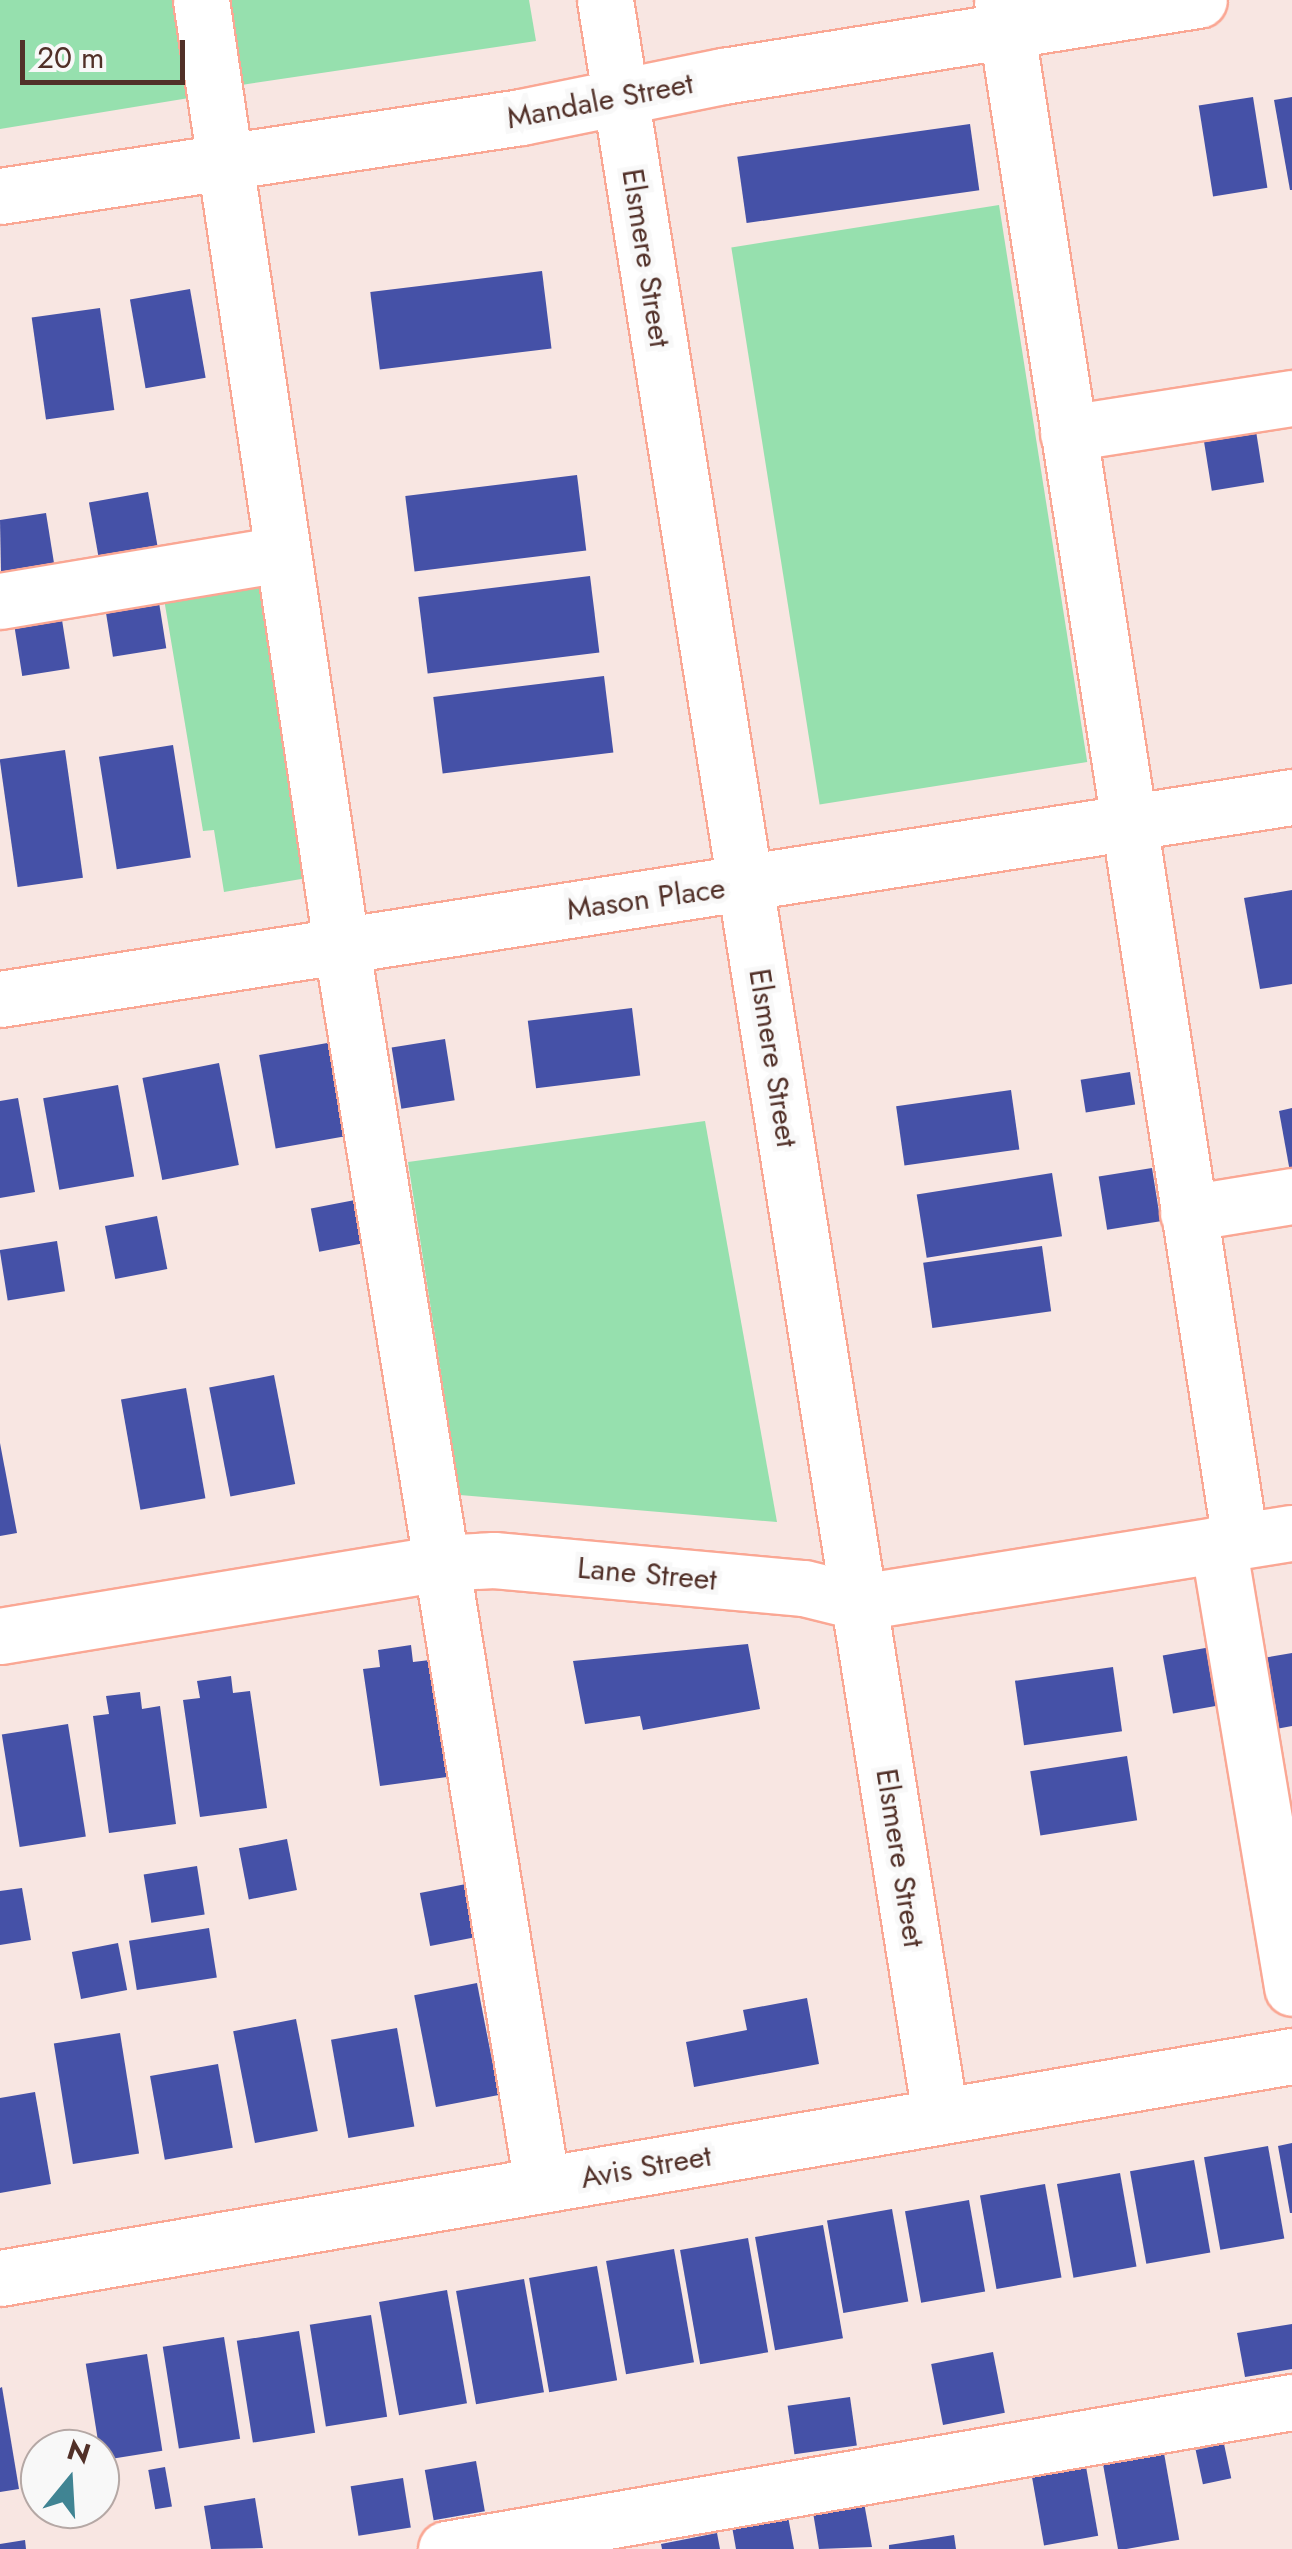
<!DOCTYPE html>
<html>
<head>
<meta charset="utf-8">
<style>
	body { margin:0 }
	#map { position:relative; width:1292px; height:2549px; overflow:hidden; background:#f8e6e2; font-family:Jost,sans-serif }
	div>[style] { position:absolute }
	.green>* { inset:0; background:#96e0ae; transform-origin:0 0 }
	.building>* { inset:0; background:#4551a7; transform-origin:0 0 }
	.roads { filter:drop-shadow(2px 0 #faa794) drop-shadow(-2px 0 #faa794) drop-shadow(0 2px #faa794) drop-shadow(0 -2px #faa794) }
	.minor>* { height:55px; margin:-27.5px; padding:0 27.5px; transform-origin:27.5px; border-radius:27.5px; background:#fff }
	span { translate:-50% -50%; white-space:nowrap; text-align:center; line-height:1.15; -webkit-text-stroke:10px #f8f8f8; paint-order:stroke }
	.street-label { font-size:30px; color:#513028 }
	.north { position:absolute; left:20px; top:2429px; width:100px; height:100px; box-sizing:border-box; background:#f8f8f8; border:2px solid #b5a8a5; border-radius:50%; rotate:18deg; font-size:28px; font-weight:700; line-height:40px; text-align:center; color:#513028 }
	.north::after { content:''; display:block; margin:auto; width:35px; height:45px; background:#408493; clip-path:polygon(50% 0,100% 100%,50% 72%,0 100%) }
	.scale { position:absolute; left:20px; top:40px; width:165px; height:45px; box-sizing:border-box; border:5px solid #513028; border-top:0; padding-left:12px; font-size:30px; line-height:35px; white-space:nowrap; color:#513028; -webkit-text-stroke:8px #f8f8f8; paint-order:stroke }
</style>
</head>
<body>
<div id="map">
	<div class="green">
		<i style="clip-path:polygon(0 0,174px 0,189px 98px,0 129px)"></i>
		<i style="clip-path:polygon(215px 0,529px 0,536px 41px,228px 87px)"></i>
		<i style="left:999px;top:205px;width:564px;height:271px;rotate:81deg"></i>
		<i style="clip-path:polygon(262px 576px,313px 877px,224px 892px,214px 830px,203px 831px,163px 593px)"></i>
		<i style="clip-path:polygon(705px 1121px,777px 1522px,460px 1495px,408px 1162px)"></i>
	</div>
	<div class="building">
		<i style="left:1253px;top:97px;width:92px;height:55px;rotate:81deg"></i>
		<i style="clip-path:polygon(1292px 97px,1292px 190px,1290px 190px,1274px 100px)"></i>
		<i style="left:970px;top:124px;width:67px;height:235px;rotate:82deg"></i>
		<i style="left:542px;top:271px;width:78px;height:173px;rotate:83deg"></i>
		<i style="left:190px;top:289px;width:90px;height:61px;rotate:80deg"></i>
		<i style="left:100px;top:308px;width:103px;height:69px;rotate:82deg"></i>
		<i style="left:1256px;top:431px;width:52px;height:53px;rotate:81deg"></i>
		<i style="left:577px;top:475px;width:76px;height:173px;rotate:83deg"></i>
		<i style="left:148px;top:492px;width:57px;height:60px;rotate:80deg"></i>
		<i style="clip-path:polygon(46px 513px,54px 563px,1px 572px,0 520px)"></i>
		<i style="left:590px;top:576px;width:77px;height:173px;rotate:83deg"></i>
		<i style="left:158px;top:596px;width:53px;height:54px;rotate:81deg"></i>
		<i style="left:62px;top:620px;width:49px;height:48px;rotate:81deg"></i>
		<i style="left:604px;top:676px;width:77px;height:172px;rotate:83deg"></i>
		<i style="left:173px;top:745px;width:114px;height:75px;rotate:81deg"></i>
		<i style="left:65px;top:750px;width:129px;height:66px;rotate:82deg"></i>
		<i style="clip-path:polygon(1292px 890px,1292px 984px,1260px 989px,1244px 898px)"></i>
		<i style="left:632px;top:1008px;width:68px;height:105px;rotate:83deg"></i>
		<i style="left:445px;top:1039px;width:62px;height:54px;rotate:81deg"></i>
		<i style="left:333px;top:1042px;width:95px;height:75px;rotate:80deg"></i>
		<i style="left:219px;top:1063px;width:104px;height:78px;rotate:79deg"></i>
		<i style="left:1130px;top:1072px;width:33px;height:50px;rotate:81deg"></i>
		<i style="left:118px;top:1085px;width:93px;height:76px;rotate:80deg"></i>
		<i style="left:1011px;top:1090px;width:60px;height:116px;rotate:82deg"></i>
		<i style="clip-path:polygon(18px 1098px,35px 1192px,0 1198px,0 1101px)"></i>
		<i style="clip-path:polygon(1292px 1108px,1292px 1172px,1290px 1172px,1279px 1111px)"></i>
		<i style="left:1152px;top:1168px;width:54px;height:54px;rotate:81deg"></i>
		<i style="left:1052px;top:1173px;width:64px;height:137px;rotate:81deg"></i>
		<i style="left:355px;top:1200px;width:44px;height:45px;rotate:79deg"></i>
		<i style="left:157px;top:1216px;width:54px;height:53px;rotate:79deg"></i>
		<i style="left:57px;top:1241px;width:51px;height:58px;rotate:81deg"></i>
		<i style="left:1042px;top:1246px;width:66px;height:120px;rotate:82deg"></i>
		<i style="left:274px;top:1375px;width:111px;height:66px;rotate:79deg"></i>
		<i style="left:186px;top:1388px;width:112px;height:66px;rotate:80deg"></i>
		<i style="clip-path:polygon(0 1443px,17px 1533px,0 1536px)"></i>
		<i style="clip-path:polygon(748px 1644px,760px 1709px,643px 1730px,640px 1716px,585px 1724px,573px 1661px)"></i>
		<i style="clip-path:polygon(411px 1645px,413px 1662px,430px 1660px,447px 1777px,380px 1786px,363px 1669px,380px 1667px,378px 1650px)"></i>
		<i style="left:1211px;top:1647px;width:59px;height:49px;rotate:80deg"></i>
		<i style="clip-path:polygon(1292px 1653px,1292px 1726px,1276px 1729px,1263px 1658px)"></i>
		<i style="left:1113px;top:1667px;width:65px;height:99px;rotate:82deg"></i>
		<i style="clip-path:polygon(231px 1676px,233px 1693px,250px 1691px,267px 1808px,200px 1817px,183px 1700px,200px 1698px,197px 1681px)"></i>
		<i style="clip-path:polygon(140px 1692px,142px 1709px,160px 1706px,176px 1824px,109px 1833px,93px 1716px,109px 1714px,106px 1696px)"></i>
		<i style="left:68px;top:1724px;width:114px;height:67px;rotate:81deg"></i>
		<i style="left:1127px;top:1756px;width:65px;height:98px;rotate:81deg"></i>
		<i style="left:287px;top:1839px;width:52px;height:49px;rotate:79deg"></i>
		<i style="left:197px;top:1866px;width:49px;height:54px;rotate:81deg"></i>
		<i style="left:466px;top:1884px;width:54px;height:47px;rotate:79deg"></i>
		<i style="clip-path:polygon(22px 1888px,31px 1940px,0 1945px,0 1891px)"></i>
		<i style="left:209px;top:1928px;width:50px;height:81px;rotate:81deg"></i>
		<i style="left:118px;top:1943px;width:48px;height:47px;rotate:79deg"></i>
		<i style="left:477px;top:1983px;width:114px;height:64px;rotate:79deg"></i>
		<i style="clip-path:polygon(807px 1998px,819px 2064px,694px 2087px,686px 2042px,747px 2030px,743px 2010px)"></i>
		<i style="left:296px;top:2019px;width:114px;height:64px;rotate:79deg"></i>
		<i style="left:397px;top:2028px;width:100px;height:67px;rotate:80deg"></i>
		<i style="left:120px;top:2033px;width:122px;height:67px;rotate:81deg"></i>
		<i style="left:218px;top:2064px;width:85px;height:69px;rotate:80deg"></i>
		<i style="clip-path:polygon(35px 2092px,51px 2184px,0 2193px,0 2098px)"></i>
		<i style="clip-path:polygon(1292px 2143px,1292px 2213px,1290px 2213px,1278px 2146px)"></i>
		<i style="left:1268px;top:2146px;width:94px;height:65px;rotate:80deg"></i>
		<i style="left:1194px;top:2160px;width:94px;height:65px;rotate:80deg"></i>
		<i style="left:1120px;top:2173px;width:95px;height:64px;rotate:80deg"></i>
		<i style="left:1045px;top:2184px;width:95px;height:66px;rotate:80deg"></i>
		<i style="left:969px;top:2200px;width:93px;height:65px;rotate:80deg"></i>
		<i style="left:892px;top:2209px;width:94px;height:66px;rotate:80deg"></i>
		<i style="left:823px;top:2225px;width:115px;height:69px;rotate:80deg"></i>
		<i style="left:748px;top:2238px;width:116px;height:69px;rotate:80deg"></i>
		<i style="left:674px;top:2249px;width:115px;height:69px;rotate:80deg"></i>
		<i style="left:597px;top:2266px;width:116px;height:69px;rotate:80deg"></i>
		<i style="left:524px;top:2279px;width:115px;height:69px;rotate:80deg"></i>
		<i style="left:447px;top:2290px;width:115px;height:69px;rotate:80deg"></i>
		<i style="left:371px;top:2315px;width:103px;height:62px;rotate:81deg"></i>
		<i style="clip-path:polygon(1292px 2324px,1292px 2369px,1245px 2377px,1237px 2333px)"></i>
		<i style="left:299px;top:2331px;width:103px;height:63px;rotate:81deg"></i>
		<i style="left:224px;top:2337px;width:103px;height:62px;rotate:81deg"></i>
		<i style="left:993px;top:2352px;width:62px;height:63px;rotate:79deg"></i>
		<i style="left:147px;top:2354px;width:98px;height:62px;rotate:81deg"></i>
		<i style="clip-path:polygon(2px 2387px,19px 2489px,0 2492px,0 2388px)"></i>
		<i style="left:850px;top:2397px;width:49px;height:63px;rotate:82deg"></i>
		<i style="left:1224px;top:2444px;width:35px;height:29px;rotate:78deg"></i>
		<i style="left:1164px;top:2453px;width:88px;height:62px;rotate:80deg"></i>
		<i style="left:476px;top:2461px;width:51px;height:52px;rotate:80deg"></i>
		<i style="left:1085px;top:2461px;width:76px;height:55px;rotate:80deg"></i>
		<i style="left:165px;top:2467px;width:40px;height:17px;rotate:80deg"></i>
		<i style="left:403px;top:2478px;width:50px;height:53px;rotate:81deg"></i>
		<i style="clip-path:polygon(863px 2497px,872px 2547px,819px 2549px,812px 2506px)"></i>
		<i style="clip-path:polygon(255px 2498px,263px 2548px,211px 2549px,204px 2506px)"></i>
		<i style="clip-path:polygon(787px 2511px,794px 2549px,736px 2549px,731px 2521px)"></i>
		<i style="clip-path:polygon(717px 2533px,720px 2549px,662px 2549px,661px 2544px)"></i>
		<i style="clip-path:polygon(954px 2535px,956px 2549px,889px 2549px,889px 2545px)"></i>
		<i style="clip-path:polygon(25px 2540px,26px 2549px,0 2549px,0 2544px)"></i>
	</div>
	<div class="roads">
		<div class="minor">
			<i style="left:201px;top:0;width:953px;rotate:81.56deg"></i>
			<i style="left:341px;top:943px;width:1258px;rotate:80.81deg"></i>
			<i style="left:605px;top:0;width:2142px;rotate:81deg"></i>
			<i style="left:1002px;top:0;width:1559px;rotate:81.22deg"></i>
			<i style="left:0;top:196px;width:527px;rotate:-8.62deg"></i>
			<i style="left:521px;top:117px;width:206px;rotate:-11.5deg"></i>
			<i style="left:723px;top:76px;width:482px;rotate:-9.1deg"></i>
			<i style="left:1068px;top:433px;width:227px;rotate:-8.9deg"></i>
			<i style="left:0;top:601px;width:286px;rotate:-9.5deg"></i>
			<i style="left:0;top:999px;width:1308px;rotate:-8.89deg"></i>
			<i style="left:1188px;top:1213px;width:105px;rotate:-9.3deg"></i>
			<i style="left:1218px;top:1544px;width:450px;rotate:80.5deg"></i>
			<i style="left:0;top:1636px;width:445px;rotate:-9.4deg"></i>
			<i style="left:439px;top:1563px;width:55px;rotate:-3.1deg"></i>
			<i style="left:494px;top:1560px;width:311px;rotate:5.2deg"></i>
			<i style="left:804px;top:1588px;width:58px;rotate:14deg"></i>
			<i style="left:860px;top:1602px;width:437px;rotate:-9.1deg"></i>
			<i style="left:0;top:2278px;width:1311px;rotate:-9.75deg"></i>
			<i style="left:446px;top:2549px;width:859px;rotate:-9.86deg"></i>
		</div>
	</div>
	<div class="street-label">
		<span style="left:600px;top:101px;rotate:-11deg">Mandale Street</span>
		<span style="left:646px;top:258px;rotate:81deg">Elsmere Street</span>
		<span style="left:646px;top:899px;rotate:-8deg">Mason Place</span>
		<span style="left:773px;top:1058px;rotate:81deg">Elsmere Street</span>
		<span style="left:647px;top:1574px;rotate:5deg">Lane Street</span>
		<span style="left:900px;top:1858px;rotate:81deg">Elsmere Street</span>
		<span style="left:646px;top:2167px;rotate:-10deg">Avis Street</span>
	</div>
	<div class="north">N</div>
	<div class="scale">20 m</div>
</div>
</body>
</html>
